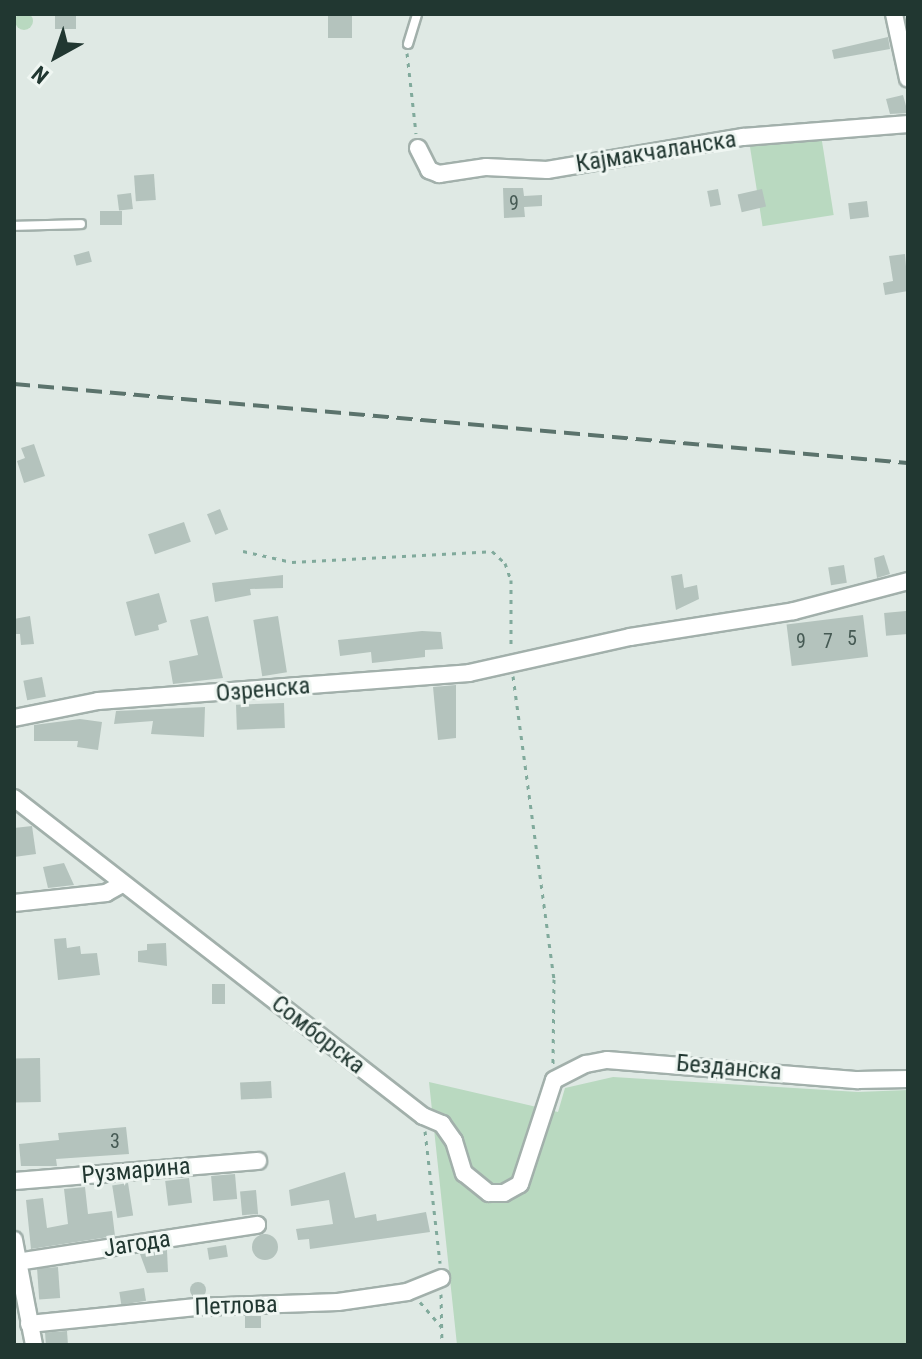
<!DOCTYPE html>
<html>
<head>
<meta charset="utf-8">
<style>
	body { margin:0 }
	#map { position:relative; width:922px; height:1359px; overflow:hidden; background:#dfe9e4; font-family:"Roboto Condensed",sans-serif }
	div>[style] { position:absolute }
	.green>* { inset:0; background:#b9d9c0; transform-origin:0 0 }
	.round { border-radius:50% }
	.building>* { inset:0; background:#b4c3bd; transform-origin:0 0 }
	.path>* { height:3px; margin-top:-1.5px; transform-origin:0; background:repeating-linear-gradient(90deg,#81aa9c 0 4px,transparent 0 10px) }
	.roads { filter:drop-shadow(2px 0 #a2b0ab) drop-shadow(-2px 0 #a2b0ab) drop-shadow(0 2px #a2b0ab) drop-shadow(0 -2px #a2b0ab) }
	.service>* { height:8px; margin:-4px; padding:0 4px; transform-origin:4px; border-radius:4px; background:#fff }
	.minor>* { height:16px; margin:-8px; padding:0 8px; transform-origin:8px; border-radius:8px; background:#fff }
	.rail>* { height:4px; margin-top:-2px; transform-origin:0; background:repeating-linear-gradient(90deg,#5b736c 0 16px,transparent 0 24px) }
	span { translate:-50% -50%; white-space:nowrap; text-align:center; line-height:1.15; -webkit-text-stroke:6px #eff6f2; paint-order:stroke }
	.number-label { font-size:20px; color:#465a54 }
	.number-label span { -webkit-text-stroke-width:0 }
	.street-label { font-size:24px; color:#213731 }
	.frame { position:absolute; inset:0; border:16px solid #213731; pointer-events:none }
	.north { position:absolute; left:16px; top:16px; width:80px; height:80px; -webkit-text-stroke:6px #eff6f2; paint-order:stroke; rotate:220deg; font-size:22px; font-weight:700; line-height:32px; text-align:center; color:#213731 }
	.north::after { content:''; display:block; margin:auto; width:28px; height:36px; background:#213731; clip-path:polygon(50% 0,100% 100%,50% 72%,0 100%) }
</style>
</head>
<body>
<div id="map">
	<div class="green">
		<i class="round" style="left:15px;top:12px;width:18px;height:18px"></i>
		<i style="left:821px;top:135px;width:81px;height:72px;rotate:81deg"></i>
		<i style="clip-path:polygon(613px 1077px,858px 1092px,908px 1090px,908px 1345px,457px 1345px,429px 1082px,558px 1112px,565px 1088px)"></i>
	</div>
	<div class="building">
		<i style="left:55px;top:14px;width:21px;height:15px"></i>
		<i style="left:328px;top:14px;width:24px;height:24px"></i>
		<i style="clip-path:polygon(888px 37px,890px 49px,834px 59px,832px 50px)"></i>
		<i style="clip-path:polygon(903px 95px,908px 113px,890px 114px,886px 99px)"></i>
		<i style="left:154px;top:174px;width:26px;height:20px;rotate:86deg"></i>
		<i style="clip-path:polygon(503px 188px,523px 188px,524px 196px,542px 195px,542px 206px,524px 207px,525px 217px,504px 218px)"></i>
		<i style="left:718px;top:189px;width:16px;height:11px;rotate:79deg"></i>
		<i style="left:762px;top:189px;width:18px;height:25px;rotate:77deg"></i>
		<i style="left:131px;top:193px;width:16px;height:14px;rotate:83deg"></i>
		<i style="left:867px;top:201px;width:16px;height:19px;rotate:83deg"></i>
		<i style="left:100px;top:211px;width:22px;height:14px"></i>
		<i style="left:89px;top:251px;width:11px;height:16px;rotate:75deg"></i>
		<i style="clip-path:polygon(905px 254px,908px 291px,885px 295px,883px 283px,893px 281px,889px 256px)"></i>
		<i style="clip-path:polygon(34px 444px,45px 476px,24px 483px,17px 461px,25px 458px,21px 448px)"></i>
		<i style="left:220px;top:509px;width:22px;height:14px;rotate:68deg"></i>
		<i style="left:184px;top:522px;width:21px;height:38px;rotate:71deg"></i>
		<i style="clip-path:polygon(884px 555px,890px 574px,877px 578px,874px 558px)"></i>
		<i style="left:844px;top:565px;width:18px;height:16px;rotate:81deg"></i>
		<i style="clip-path:polygon(682px 574px,684px 588px,697px 585px,699px 599px,676px 610px,671px 576px)"></i>
		<i style="clip-path:polygon(283px 575px,283px 588px,250px 589px,251px 595px,215px 602px,212px 583px)"></i>
		<i style="clip-path:polygon(159px 593px,167px 622px,158px 625px,159px 630px,135px 636px,126px 602px)"></i>
		<i style="left:906px;top:611px;width:23px;height:22px;rotate:85deg"></i>
		<i style="left:863px;top:615px;width:42px;height:77px;rotate:83deg"></i>
		<i style="clip-path:polygon(30px 616px,34px 644px,21px 645px,20px 634px,14px 634px,14px 619px)"></i>
		<i style="clip-path:polygon(208px 616px,223px 678px,173px 684px,169px 661px,198px 655px,190px 620px)"></i>
		<i style="left:278px;top:616px;width:57px;height:25px;rotate:81deg"></i>
		<i style="clip-path:polygon(422px 631px,441px 632px,443px 649px,425px 650px,425px 657px,372px 663px,371px 652px,340px 656px,338px 640px)"></i>
		<i style="left:42px;top:677px;width:20px;height:19px;rotate:79deg"></i>
		<i style="clip-path:polygon(456px 685px,456px 738px,438px 740px,433px 687px)"></i>
		<i style="left:284px;top:703px;width:25px;height:48px;rotate:88deg"></i>
		<i style="clip-path:polygon(205px 707px,204px 737px,151px 734px,153px 721px,114px 724px,116px 711px)"></i>
		<i style="clip-path:polygon(80px 719px,102px 722px,98px 750px,77px 747px,78px 741px,34px 741px,34px 725px)"></i>
		<i style="clip-path:polygon(32px 826px,36px 854px,14px 857px,14px 828px)"></i>
		<i style="clip-path:polygon(64px 863px,74px 885px,48px 888px,43px 867px)"></i>
		<i style="clip-path:polygon(66px 938px,67px 948px,80px 946px,81px 954px,97px 953px,100px 975px,58px 980px,54px 939px)"></i>
		<i style="clip-path:polygon(166px 943px,167px 966px,138px 962px,138px 951px,147px 950px,147px 944px)"></i>
		<i style="left:212px;top:984px;width:13px;height:20px"></i>
		<i style="left:40px;top:1058px;width:44px;height:26px;rotate:89deg"></i>
		<i style="left:271px;top:1081px;width:17px;height:31px;rotate:87deg"></i>
		<i style="clip-path:polygon(126px 1127px,129px 1154px,56px 1159px,57px 1166px,21px 1166px,19px 1144px,59px 1140px,58px 1133px)"></i>
		<i style="clip-path:polygon(345px 1172px,355px 1218px,376px 1214px,377px 1221px,426px 1212px,430px 1232px,310px 1249px,309px 1239px,298px 1240px,296px 1229px,333px 1224px,329px 1200px,291px 1206px,289px 1190px)"></i>
		<i style="left:235px;top:1174px;width:25px;height:24px;rotate:85deg"></i>
		<i style="left:189px;top:1178px;width:25px;height:24px;rotate:83deg"></i>
		<i style="left:128px;top:1183px;width:33px;height:16px;rotate:81deg"></i>
		<i style="clip-path:polygon(85px 1187px,88px 1214px,112px 1211px,115px 1236px,31px 1249px,26px 1200px,43px 1198px,47px 1228px,68px 1224px,64px 1189px)"></i>
		<i style="left:256px;top:1190px;width:24px;height:16px;rotate:85deg"></i>
		<i class="round" style="left:252px;top:1234px;width:26px;height:26px"></i>
		<i style="left:226px;top:1245px;width:12px;height:19px;rotate:81deg"></i>
		<i style="clip-path:polygon(167px 1250px,168px 1272px,147px 1273px,140px 1254px)"></i>
		<i style="left:58px;top:1267px;width:31px;height:21px;rotate:86deg"></i>
		<i class="round" style="left:190px;top:1282px;width:16px;height:16px"></i>
		<i style="left:144px;top:1288px;width:13px;height:25px;rotate:81deg"></i>
		<i style="left:245px;top:1316px;width:16px;height:12px"></i>
		<i style="left:67px;top:1331px;width:13px;height:22px;rotate:86deg"></i>
	</div>
	<div class="path">
		<i style="left:407px;top:53px;width:81px;rotate:83.6deg"></i>
		<i style="left:243px;top:551px;width:50px;rotate:12.7deg"></i>
		<i style="left:292px;top:562px;width:200px;rotate:-3.1deg"></i>
		<i style="left:492px;top:551px;width:18px;rotate:43deg"></i>
		<i style="left:505px;top:563px;width:18px;rotate:71deg"></i>
		<i style="left:511px;top:580px;width:69px;rotate:90deg"></i>
		<i style="left:513px;top:676px;width:306px;rotate:82.3deg"></i>
		<i style="left:554px;top:979px;width:87px;rotate:90.7deg"></i>
		<i style="left:425px;top:1131px;width:133px;rotate:83.5deg"></i>
		<i style="left:441px;top:1294px;width:51px;rotate:88.9deg"></i>
		<i style="left:420px;top:1302px;width:32px;rotate:49deg"></i>
	</div>
	<div class="roads">
		<div class="service">
			<i style="left:408px;top:44px;width:31px;rotate:-73deg"></i>
			<i style="left:14px;top:226px;width:67px;rotate:-1.7deg"></i>
		</div>
		<div class="minor">
			<i style="left:894px;top:14px;width:66px;rotate:77.8deg"></i>
			<i style="left:418px;top:148px;width:25px;rotate:63deg"></i>
			<i style="left:429px;top:170px;width:11px;rotate:22deg"></i>
			<i style="left:439px;top:174px;width:48px;rotate:-8.5deg"></i>
			<i style="left:486px;top:167px;width:61px;rotate:2.8deg"></i>
			<i style="left:547px;top:170px;width:199px;rotate:-9.6deg"></i>
			<i style="left:743px;top:137px;width:166px;rotate:-4.5deg"></i>
			<i style="left:14px;top:718px;width:86px;rotate:-11.4deg"></i>
			<i style="left:98px;top:701px;width:372px;rotate:-4.3deg"></i>
			<i style="left:469px;top:673px;width:165px;rotate:-12.6deg"></i>
			<i style="left:630px;top:637px;width:166px;rotate:-9deg"></i>
			<i style="left:794px;top:611px;width:118px;rotate:-14.7deg"></i>
			<i style="left:14px;top:798px;width:518px;rotate:37.87deg"></i>
			<i style="left:423px;top:1116px;width:21px;rotate:23deg"></i>
			<i style="left:442px;top:1124px;width:21px;rotate:55deg"></i>
			<i style="left:454px;top:1141px;width:34px;rotate:73deg"></i>
			<i style="left:464px;top:1173px;width:32px;rotate:39deg"></i>
			<i style="left:489px;top:1193px;width:15px"></i>
			<i style="left:504px;top:1193px;width:18px;rotate:-29deg"></i>
			<i style="left:520px;top:1184px;width:109px;rotate:-71.9deg"></i>
			<i style="left:554px;top:1080px;width:36px;rotate:-27deg"></i>
			<i style="left:586px;top:1064px;width:21px;rotate:-11deg"></i>
			<i style="left:607px;top:1060px;width:252px;rotate:4.6deg"></i>
			<i style="left:858px;top:1080px;width:50px;rotate:-1.1deg"></i>
			<i style="left:14px;top:903px;width:93px;rotate:-6.2deg"></i>
			<i style="left:106px;top:893px;width:18px;rotate:-29deg"></i>
			<i style="left:14px;top:1181px;width:245px;rotate:-4.7deg"></i>
			<i style="left:14px;top:1240px;width:107px;rotate:79.2deg"></i>
			<i style="left:17px;top:1262px;width:243px;rotate:-8.8deg"></i>
			<i style="left:29px;top:1324px;width:168px;rotate:-5.8deg"></i>
			<i style="left:196px;top:1307px;width:142px;rotate:-2deg"></i>
			<i style="left:338px;top:1302px;width:70px;rotate:-8.2deg"></i>
			<i style="left:407px;top:1292px;width:37px;rotate:-22deg"></i>
		</div>
	</div>
	<div class="rail">
		<i style="left:14px;top:384px;width:897px;rotate:5.05deg"></i>
	</div>
	<div class="number-label">
		<span style="left:514px;top:203px">9</span>
		<span style="left:852px;top:638px">5</span>
		<span style="left:801px;top:641px">9</span>
		<span style="left:828px;top:641px">7</span>
		<span style="left:115px;top:1141px">3</span>
	</div>
	<div class="street-label">
		<span style="left:656px;top:152px;rotate:-9deg">Кајмакчаланска</span>
		<span style="left:263px;top:690px;rotate:-5deg">Озренска</span>
		<span style="left:318px;top:1035px;rotate:38deg">Сомборска</span>
		<span style="left:729px;top:1068px;rotate:5deg">Безданска</span>
		<span style="left:136px;top:1171px;rotate:-5deg">Рузмарина</span>
		<span style="left:137px;top:1244px;rotate:-9deg">Јагода</span>
		<span style="left:236px;top:1306px;rotate:-2deg">Петлова</span>
	</div>
	<div class="frame"></div>
	<div class="north">N</div>
</div>
</body>
</html>
